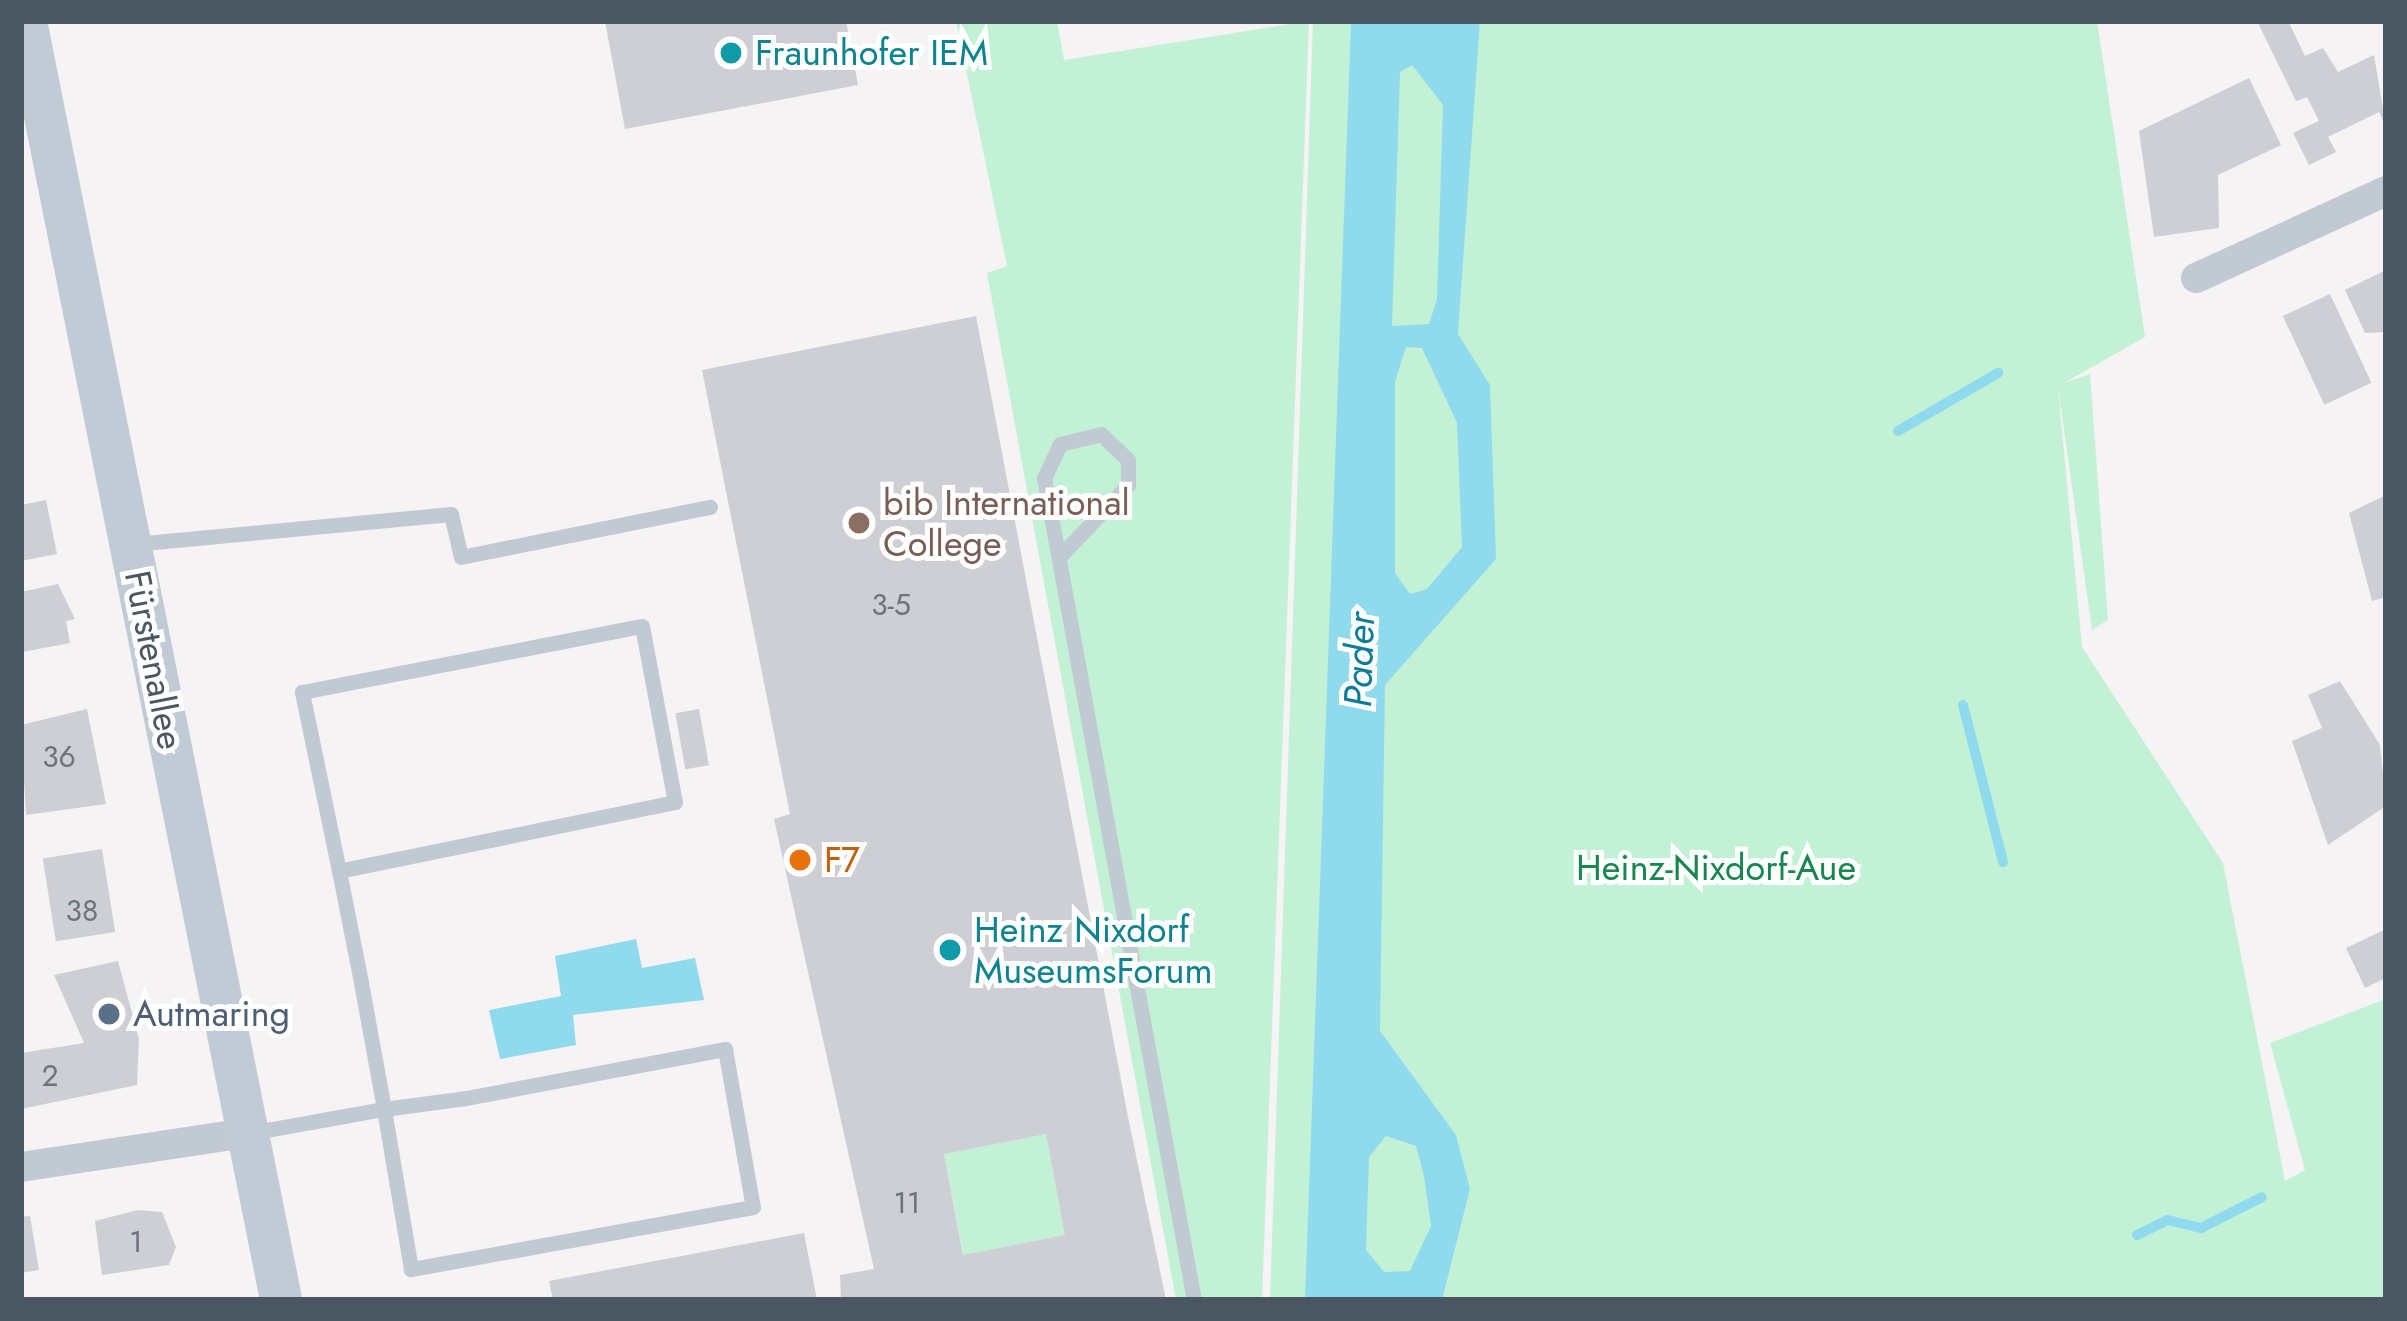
<!DOCTYPE html>
<html>
<head>
<meta charset="utf-8">
<style>
	body { margin:0 }
	#map { position:relative; width:2407px; height:1321px; overflow:hidden; background:#f5f3f3; font-family:Jost,sans-serif }
	div>[style] { position:absolute }
	.green>* { inset:0; background:#c3f1d5; transform-origin:0 0 }
	.water>* { inset:0; background:#90daee }
	.stream>* { height:10px; margin:-5px; padding:0 5px; transform-origin:5px; border-radius:5px; background:#90daee }
	.building>* { inset:0; background:#cdcfd5; transform-origin:0 0 }
	.lane>* { height:15px; margin:-7.5px; padding:0 7.5px; transform-origin:7.5px; border-radius:7.5px; background:#c1cad2 }
	.street>* { height:30px; margin:-15px; padding:0 15px; transform-origin:15px; border-radius:15px; background:#c1cad2 }
	.secondary>* { height:42px; margin:-21px; padding:0 21px; transform-origin:21px; border-radius:21px; background:#c1cbd6 }
	.dots>* { width:33px; height:33px; translate:-50% -50%; box-sizing:border-box; border:6px solid #fff; border-radius:50% }
	span { translate:-50% -50%; white-space:nowrap; text-align:center; line-height:1.15; -webkit-text-stroke:10px #fff; paint-order:stroke }
	.number-label { font-size:30px; color:#6b747e }
	.number-label span { -webkit-text-stroke-width:0 }
	.culture-label { font-size:36px; color:#0d838f }
	.left { translate:0 -50%; text-align:left }
	.education-label { font-size:36px; color:#785e54 }
	.street-label { font-size:36px; color:#4a5661 }
	.food-label { font-size:36px; color:#c56008 }
	.park-label { font-size:36px; color:#17864f }
	.service-label { font-size:36px; color:#4e5e75 }
	.water-label { font-size:39px; color:#0c7c9b; font-style:italic }
	.frame { position:absolute; inset:0; border:24px solid #4a5661; pointer-events:none }
</style>
</head>
<body>
<div id="map">
	<div class="green">
		<i style="clip-path:polygon(956px 21px,1057px 21px,1064px 60px,1309px 21px,1262px 1300px,1176px 1300px,987px 273px,1007px 266px)"></i>
		<i style="clip-path:polygon(1313px 21px,2097px 21px,2145px 337px,2064px 383px,2090px 374px,2108px 620px,2092px 630px,2058px 387px,2082px 647px,2223px 863px,2285px 1181px,2305px 1170px,2270px 1043px,2386px 999px,2386px 1300px,1270px 1300px)"></i>
		<i style="left:1046px;top:1134px;width:103px;height:104px;rotate:79deg"></i>
	</div>
	<div class="water">
		<i style="clip-path:polygon(evenodd,1351px 21px,1480px 21px,1458px 334px,1490px 385px,1496px 559px,1385px 685px,1380px 1031px,1456px 1135px,1470px 1189px,1442px 1300px,1305px 1300px,1351px 21px,1412px 65px,1443px 105px,1437px 299px,1429px 324px,1392px 326px,1400px 72px,1412px 65px,1351px 21px,1406px 347px,1422px 348px,1457px 423px,1462px 547px,1427px 589px,1410px 594px,1395px 573px,1395px 382px,1406px 347px,1351px 21px,1386px 1136px,1416px 1146px,1424px 1176px,1431px 1226px,1410px 1271px,1384px 1272px,1366px 1250px,1369px 1157px,1386px 1136px)"></i>
		<i style="clip-path:polygon(636px 939px,642px 968px,695px 958px,704px 1000px,573px 1015px,576px 1045px,500px 1059px,489px 1010px,561px 996px,555px 956px)"></i>
	</div>
	<div class="stream">
		<i style="left:1898px;top:431px;width:116px;rotate:-30.1deg"></i>
		<i style="left:1963px;top:705px;width:162px;rotate:75.7deg"></i>
		<i style="left:2137px;top:1235px;width:34px;rotate:-26deg"></i>
		<i style="left:2168px;top:1220px;width:34px;rotate:14deg"></i>
		<i style="left:2201px;top:1228px;width:68px;rotate:-26.9deg"></i>
	</div>
	<div class="building">
		<i style="clip-path:polygon(605px 21px,846px 21px,858px 85px,625px 129px)"></i>
		<i style="clip-path:polygon(2257px 21px,2288px 21px,2305px 56px,2323px 48px,2338px 72px,2374px 55px,2386px 127px,2379px 112px,2328px 137px,2336px 152px,2309px 165px,2293px 133px,2319px 121px,2307px 97px,2296px 101px)"></i>
		<i style="clip-path:polygon(2249px 78px,2281px 145px,2218px 175px,2219px 228px,2154px 237px,2139px 131px)"></i>
		<i style="clip-path:polygon(2386px 270px,2386px 332px,2365px 333px,2345px 290px)"></i>
		<i style="left:2330px;top:294px;width:98px;height:52px;rotate:65deg"></i>
		<i style="clip-path:polygon(evenodd,976px 316px,1128px 1117px,1166px 1300px,841px 1300px,840px 1275px,874px 1269px,774px 819px,790px 814px,702px 370px,976px 316px,1046px 1134px,1065px 1235px,963px 1255px,944px 1154px,1046px 1134px)"></i>
		<i style="clip-path:polygon(2386px 495px,2386px 597px,2372px 601px,2349px 513px)"></i>
		<i style="clip-path:polygon(46px 500px,57px 554px,21px 561px,21px 505px)"></i>
		<i style="clip-path:polygon(58px 584px,75px 619px,66px 621px,70px 643px,22px 652px,21px 592px)"></i>
		<i style="clip-path:polygon(2340px 681px,2380px 745px,2386px 806px,2328px 845px,2292px 741px,2322px 728px,2308px 695px)"></i>
		<i style="clip-path:polygon(87px 709px,106px 804px,26px 815px,21px 725px)"></i>
		<i style="left:699px;top:709px;width:57px;height:24px;rotate:80deg"></i>
		<i style="left:102px;top:849px;width:84px;height:60px;rotate:81deg"></i>
		<i style="clip-path:polygon(2386px 929px,2386px 978px,2365px 988px,2346px 948px)"></i>
		<i style="clip-path:polygon(118px 961px,139px 1039px,137px 1085px,21px 1109px,21px 1053px,84px 1043px,54px 975px)"></i>
		<i style="clip-path:polygon(138px 1210px,162px 1212px,176px 1247px,169px 1265px,102px 1275px,95px 1221px)"></i>
		<i style="clip-path:polygon(30px 1216px,39px 1270px,21px 1273px,21px 1217px)"></i>
		<i style="clip-path:polygon(804px 1233px,817px 1300px,553px 1300px,549px 1281px)"></i>
	</div>
	<div class="lane">
		<i style="left:134px;top:544px;width:318px;rotate:-5.4deg"></i>
		<i style="left:451px;top:514px;width:44px;rotate:76.9deg"></i>
		<i style="left:461px;top:557px;width:254px;rotate:-11.4deg"></i>
		<i style="left:1059px;top:557px;width:100px;rotate:-46.2deg"></i>
		<i style="left:1128px;top:485px;width:25px;rotate:-90deg"></i>
		<i style="left:1128px;top:460px;width:37px;rotate:-136deg"></i>
		<i style="left:1101px;top:434px;width:42px;rotate:166.3deg"></i>
		<i style="left:1060px;top:444px;width:38px;rotate:115deg"></i>
		<i style="left:1044px;top:478px;width:836px;rotate:79.66deg"></i>
		<i style="left:642px;top:626px;width:179px;rotate:79.4deg"></i>
		<i style="left:675px;top:802px;width:343px;rotate:168.4deg"></i>
		<i style="left:339px;top:871px;width:183px;rotate:-101.7deg"></i>
		<i style="left:302px;top:692px;width:346px;rotate:-11deg"></i>
		<i style="left:250px;top:1133px;width:136px;rotate:-10.2deg"></i>
		<i style="left:384px;top:1109px;width:83px;rotate:-7.6deg"></i>
		<i style="left:466px;top:1098px;width:264px;rotate:-10.7deg"></i>
		<i style="left:725px;top:1049px;width:160px;rotate:80deg"></i>
		<i style="left:753px;top:1207px;width:348px;rotate:169.7deg"></i>
		<i style="left:411px;top:1269px;width:162px;rotate:-99.6deg"></i>
		<i style="left:384px;top:1109px;width:129px;rotate:-100.3deg"></i>
		<i style="left:361px;top:982px;width:113px;rotate:-101.2deg"></i>
	</div>
	<div class="street">
		<i style="left:2196px;top:278px;width:209px;rotate:-24.6deg"></i>
		<i style="left:21px;top:1167px;width:229px;rotate:-8.6deg"></i>
	</div>
	<div class="secondary">
		<i style="left:26px;top:21px;width:1304px;rotate:78.72deg"></i>
	</div>
	<div class="dots">
		<i style="left:731px;top:53px;background:#0f9aa8"></i>
		<i style="left:859px;top:523px;background:#8d6e63"></i>
		<i style="left:800px;top:860px;background:#e8710a"></i>
		<i style="left:950px;top:950px;background:#0f9aa8"></i>
		<i style="left:109px;top:1014px;background:#5c6f8a"></i>
	</div>
	<div class="number-label">
		<span style="left:891px;top:605px">3-5</span>
		<span style="left:59px;top:757px">36</span>
		<span style="left:82px;top:911px">38</span>
		<span style="left:50px;top:1076px">2</span>
		<span style="left:907px;top:1203px">11</span>
		<span style="left:136px;top:1242px">1</span>
	</div>
	<div class="culture-label">
		<span class="left" style="left:755px;top:53px">Fraunhofer IEM</span>
		<span class="left" style="left:974px;top:950px">Heinz Nixdorf<br>MuseumsForum</span>
	</div>
	<div class="education-label">
		<span class="left" style="left:883px;top:523px">bib International<br>College</span>
	</div>
	<div class="street-label">
		<span style="left:154px;top:660px;rotate:79deg">Fürstenallee</span>
	</div>
	<div class="food-label">
		<span class="left" style="left:824px;top:860px">F7</span>
	</div>
	<div class="park-label">
		<span style="left:1716px;top:868px">Heinz-Nixdorf-Aue</span>
	</div>
	<div class="service-label">
		<span class="left" style="left:133px;top:1014px">Autmaring</span>
	</div>
	<div class="water-label">
		<span style="left:1360px;top:660px;rotate:-88deg">Pader</span>
	</div>
	<div class="frame"></div>
</div>
</body>
</html>
